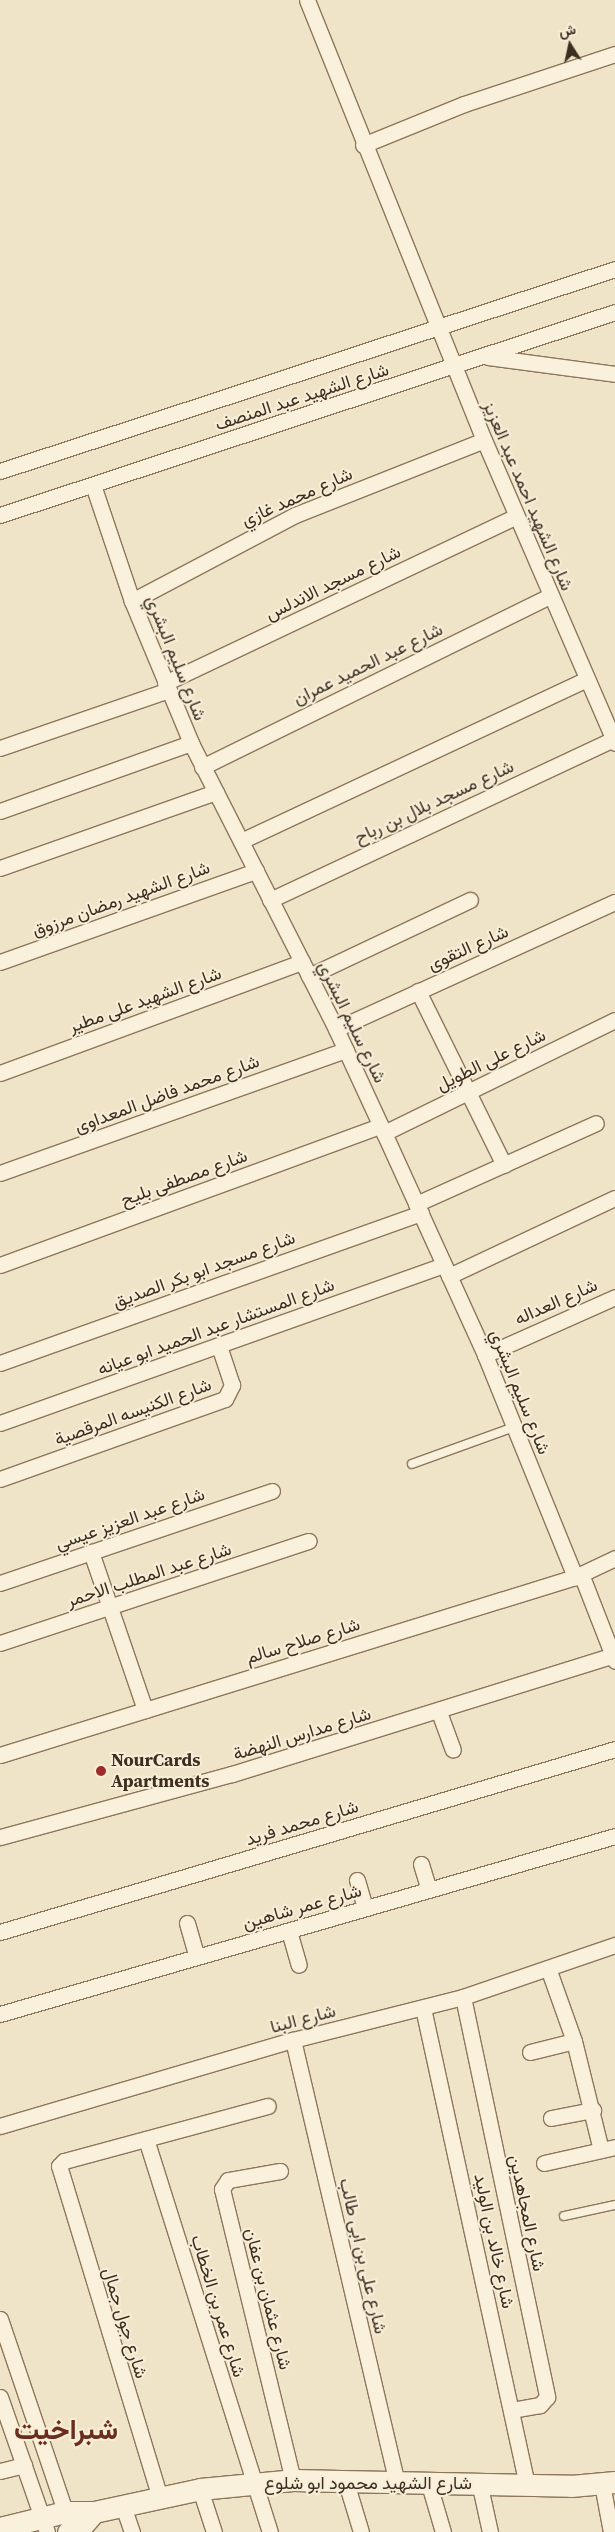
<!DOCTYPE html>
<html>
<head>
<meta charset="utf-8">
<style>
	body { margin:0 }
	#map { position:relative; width:615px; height:2532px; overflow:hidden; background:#f0e4c8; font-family:"Source Serif 4",Vazirmatn,serif }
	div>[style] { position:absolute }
	.roads { filter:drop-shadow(1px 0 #8d765c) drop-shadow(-1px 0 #8d765c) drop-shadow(0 1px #8d765c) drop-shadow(0 -1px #8d765c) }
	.lane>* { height:8px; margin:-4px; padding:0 4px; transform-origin:4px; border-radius:4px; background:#faf1dc }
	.street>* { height:15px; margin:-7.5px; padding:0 7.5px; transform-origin:7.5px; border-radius:7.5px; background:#faf1dc }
	.secondary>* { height:21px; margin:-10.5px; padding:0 10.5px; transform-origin:10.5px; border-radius:10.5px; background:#faf1dc }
	.dots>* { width:14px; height:14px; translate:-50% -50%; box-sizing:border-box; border:2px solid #f7eed8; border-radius:50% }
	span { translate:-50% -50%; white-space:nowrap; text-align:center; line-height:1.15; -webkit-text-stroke:4px #f7eed8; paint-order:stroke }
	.street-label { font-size:18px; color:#3d2e20 }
	.poi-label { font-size:18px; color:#3d2e20; font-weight:700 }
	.left { translate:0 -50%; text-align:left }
	.town-label { font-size:28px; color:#6b2e1e; font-weight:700 }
	.north { position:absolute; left:545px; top:20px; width:50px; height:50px; -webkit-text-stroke:4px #f7eed8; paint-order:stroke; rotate:350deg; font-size:14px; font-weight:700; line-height:20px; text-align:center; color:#3d2e20 }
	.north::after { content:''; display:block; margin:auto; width:18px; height:22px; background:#3d2e20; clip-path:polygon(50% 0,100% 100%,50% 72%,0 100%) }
</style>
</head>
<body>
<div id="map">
	<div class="roads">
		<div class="lane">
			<i style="left:412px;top:1464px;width:109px;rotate:-19.9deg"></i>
			<i style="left:564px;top:2216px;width:52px;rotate:-12.2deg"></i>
		</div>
		<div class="street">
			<i style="left:307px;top:0;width:474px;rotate:68.1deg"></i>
			<i style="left:484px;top:440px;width:330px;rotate:66.6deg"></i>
			<i style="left:363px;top:145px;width:109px;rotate:-22.1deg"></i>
			<i style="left:464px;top:104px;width:159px;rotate:-18.3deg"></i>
			<i style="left:488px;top:357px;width:128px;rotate:7.6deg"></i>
			<i style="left:0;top:471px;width:647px;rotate:-18.18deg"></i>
			<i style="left:93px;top:485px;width:122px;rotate:71.4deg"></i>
			<i style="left:132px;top:601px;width:154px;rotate:67.4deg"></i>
			<i style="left:191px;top:743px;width:321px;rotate:63.1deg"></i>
			<i style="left:336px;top:1029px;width:115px;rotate:65.2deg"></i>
			<i style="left:384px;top:1133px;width:244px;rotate:65.5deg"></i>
			<i style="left:485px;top:1355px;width:240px;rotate:67.9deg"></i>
			<i style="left:0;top:515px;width:648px;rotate:-18.27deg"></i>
			<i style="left:132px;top:601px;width:184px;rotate:-27.8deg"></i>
			<i style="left:295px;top:515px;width:203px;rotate:-21.6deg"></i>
			<i style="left:165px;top:683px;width:389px;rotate:-25.4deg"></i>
			<i style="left:0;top:748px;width:178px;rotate:-19deg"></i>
			<i style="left:202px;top:767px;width:388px;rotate:-26.2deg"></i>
			<i style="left:0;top:811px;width:203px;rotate:-19.6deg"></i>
			<i style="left:241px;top:841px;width:382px;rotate:-25.1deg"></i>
			<i style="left:0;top:868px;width:229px;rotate:-19.4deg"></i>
			<i style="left:270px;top:900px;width:380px;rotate:-25.1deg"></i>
			<i style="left:0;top:962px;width:272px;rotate:-19.6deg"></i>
			<i style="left:309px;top:976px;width:178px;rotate:-25.3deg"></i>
			<i style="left:418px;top:991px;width:194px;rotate:63.7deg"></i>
			<i style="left:336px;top:1029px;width:307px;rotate:-24.5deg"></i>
			<i style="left:0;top:1073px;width:322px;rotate:-20.2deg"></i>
			<i style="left:384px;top:1133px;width:257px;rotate:-26.1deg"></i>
			<i style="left:0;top:1173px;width:367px;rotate:-19.6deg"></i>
			<i style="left:416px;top:1204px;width:197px;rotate:-24.2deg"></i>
			<i style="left:0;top:1265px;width:405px;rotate:-20.1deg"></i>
			<i style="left:449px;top:1276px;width:183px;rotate:-25.2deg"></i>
			<i style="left:485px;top:1355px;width:142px;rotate:-24deg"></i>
			<i style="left:0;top:1363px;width:447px;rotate:-19.6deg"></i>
			<i style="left:0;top:1423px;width:471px;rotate:-19.6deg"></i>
			<i style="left:0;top:1479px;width:239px;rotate:-19.6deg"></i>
			<i style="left:225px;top:1399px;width:16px;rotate:-63deg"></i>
			<i style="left:232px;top:1385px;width:41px;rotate:-108.4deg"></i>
			<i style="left:91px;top:1552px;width:167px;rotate:71.1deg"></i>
			<i style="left:581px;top:1574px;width:93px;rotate:68.7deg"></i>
			<i style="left:0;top:1583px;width:287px;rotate:-18.7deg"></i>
			<i style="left:0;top:1643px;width:325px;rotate:-18.3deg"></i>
			<i style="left:439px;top:1712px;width:40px;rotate:69.8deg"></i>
			<i style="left:0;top:1755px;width:602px;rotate:-17.2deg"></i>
			<i style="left:575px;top:1577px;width:44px;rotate:-25.4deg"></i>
			<i style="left:0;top:1837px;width:240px;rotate:-15.2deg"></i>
			<i style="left:232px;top:1774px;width:401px;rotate:-17.3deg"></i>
			<i style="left:421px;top:1864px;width:27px;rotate:73deg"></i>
			<i style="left:357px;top:1880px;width:29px;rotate:74deg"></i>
			<i style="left:187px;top:1923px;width:35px;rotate:74deg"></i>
			<i style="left:289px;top:1931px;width:35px;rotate:74deg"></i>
			<i style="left:0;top:1932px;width:642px;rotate:-16.57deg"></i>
			<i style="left:548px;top:1968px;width:77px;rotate:70.4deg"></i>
			<i style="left:574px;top:2041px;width:112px;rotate:76.1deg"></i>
			<i style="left:463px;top:1997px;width:409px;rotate:78.1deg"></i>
			<i style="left:547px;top:2397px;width:11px;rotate:131deg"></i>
			<i style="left:540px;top:2405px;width:28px;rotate:170deg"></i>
			<i style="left:423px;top:2008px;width:486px;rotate:77.7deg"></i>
			<i style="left:0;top:2014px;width:640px;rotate:-16.14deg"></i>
			<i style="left:293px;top:2040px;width:452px;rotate:76.8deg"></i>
			<i style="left:530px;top:2052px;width:45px;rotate:-14deg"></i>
			<i style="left:551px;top:2118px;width:43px;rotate:-10.8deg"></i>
			<i style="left:0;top:2126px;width:305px;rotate:-16.4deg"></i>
			<i style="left:293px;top:2040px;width:175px;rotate:-14.2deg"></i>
			<i style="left:463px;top:1997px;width:161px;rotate:-18.9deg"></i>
			<i style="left:146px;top:2139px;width:412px;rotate:72.5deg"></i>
			<i style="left:544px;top:2163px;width:73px;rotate:-12.7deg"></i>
			<i style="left:280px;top:2171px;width:53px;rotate:170.2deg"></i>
			<i style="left:228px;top:2180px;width:11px;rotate:124deg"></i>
			<i style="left:222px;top:2189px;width:300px;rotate:76.3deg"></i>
			<i style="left:0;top:2319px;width:212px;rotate:71.3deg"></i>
			<i style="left:0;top:2397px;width:143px;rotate:70.8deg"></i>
			<i style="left:0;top:2471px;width:25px;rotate:-14deg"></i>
			<i style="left:345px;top:2479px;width:55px;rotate:73.2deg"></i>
			<i style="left:428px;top:2481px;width:53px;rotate:73.6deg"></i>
			<i style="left:479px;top:2482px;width:51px;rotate:77.6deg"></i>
			<i style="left:602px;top:2484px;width:49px;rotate:79.4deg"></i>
			<i style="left:200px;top:2489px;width:45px;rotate:72deg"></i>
			<i style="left:160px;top:2498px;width:347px;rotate:-106.9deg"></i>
			<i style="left:59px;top:2166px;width:7px;rotate:-45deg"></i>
			<i style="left:64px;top:2161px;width:211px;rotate:-15.1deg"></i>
			<i style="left:123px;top:2506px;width:28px;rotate:71deg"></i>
		</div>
		<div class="secondary">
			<i style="left:0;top:2528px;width:67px;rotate:-13.8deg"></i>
			<i style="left:65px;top:2512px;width:29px"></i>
			<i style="left:94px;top:2512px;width:108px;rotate:-12.2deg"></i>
			<i style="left:200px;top:2489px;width:93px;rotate:-5.5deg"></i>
			<i style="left:293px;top:2480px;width:278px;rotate:1.2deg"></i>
			<i style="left:571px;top:2486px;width:44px;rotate:-5.2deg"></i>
			<i style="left:68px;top:2532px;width:14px;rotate:-21deg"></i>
			<i style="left:81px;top:2527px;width:20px;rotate:-49deg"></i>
		</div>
	</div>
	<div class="dots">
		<i style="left:101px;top:1771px;background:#9e2a2b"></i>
	</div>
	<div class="street-label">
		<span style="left:302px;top:397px;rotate:-18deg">شارع الشهيد عبد المنصف</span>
		<span style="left:528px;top:496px;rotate:67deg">شارع الشهيد احمد عبد العزيز</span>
		<span style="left:297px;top:497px;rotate:-24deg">شارع محمد غازي</span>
		<span style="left:333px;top:583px;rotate:-26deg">شارع مسجد الاندلس</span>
		<span style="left:176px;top:658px;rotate:68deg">شارع سليم البشري</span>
		<span style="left:368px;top:664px;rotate:-26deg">شارع عبد الحميد عمران</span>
		<span style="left:434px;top:802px;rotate:-25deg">شارع مسجد بلال بن رباح</span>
		<span style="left:121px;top:899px;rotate:-20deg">شارع الشهيد رمضان مرزوق</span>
		<span style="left:468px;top:948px;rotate:-24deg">شارع التقوى</span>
		<span style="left:145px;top:1000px;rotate:-20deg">شارع الشهيد على مطير</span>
		<span style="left:352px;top:1022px;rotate:64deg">شارع سليم البشري</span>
		<span style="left:491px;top:1060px;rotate:-26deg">شارع على الطويل</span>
		<span style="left:167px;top:1094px;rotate:-20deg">شارع محمد فاضل المعداوى</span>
		<span style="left:184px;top:1178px;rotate:-20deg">شارع مصطفى بليح</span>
		<span style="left:204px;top:1270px;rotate:-20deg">شارع مسجد ابو بكر الصديق</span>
		<span style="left:556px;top:1302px;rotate:-24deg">شارع العداله</span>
		<span style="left:216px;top:1327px;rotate:-20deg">شارع المستشار عبد الحميد ابو عيانه</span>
		<span style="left:520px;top:1392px;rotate:68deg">شارع سليم البشري</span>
		<span style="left:133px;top:1412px;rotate:-20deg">شارع الكنيسه المرقصية</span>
		<span style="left:130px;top:1519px;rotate:-19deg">شارع عبد العزيز عيسي</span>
		<span style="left:149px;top:1575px;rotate:-18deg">شارع عبد المطلب الاحمر</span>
		<span style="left:303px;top:1641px;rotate:-17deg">شارع صلاح سالم</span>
		<span style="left:302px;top:1734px;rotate:-17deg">شارع مدارس النهضة</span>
		<span style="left:302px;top:1823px;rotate:-17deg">شارع محمد فريد</span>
		<span style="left:302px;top:1907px;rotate:-16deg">شارع عمر شاهين</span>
		<span style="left:303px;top:2019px;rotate:-15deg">شارع البنا</span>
		<span style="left:527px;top:2213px;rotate:78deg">شارع المجاهدين</span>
		<span style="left:494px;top:2241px;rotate:78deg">شارع خالد بن الوليد</span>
		<span style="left:363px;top:2256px;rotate:77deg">شارع على بن ابى طالب</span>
		<span style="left:268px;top:2299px;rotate:76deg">شارع عثمان بن عفان</span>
		<span style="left:218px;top:2306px;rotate:73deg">شارع عمر بن الخطاب</span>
		<span style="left:125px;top:2323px;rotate:73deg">شارع جول جمال</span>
		<span style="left:368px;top:2483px">شارع الشهيد محمود ابو شلوع</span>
	</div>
	<div class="poi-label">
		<span class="left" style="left:111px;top:1771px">NourCards<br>Apartments</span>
	</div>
	<div class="town-label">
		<span style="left:66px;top:2429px">شبراخيت</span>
	</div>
	<div class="north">ش</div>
</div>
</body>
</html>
